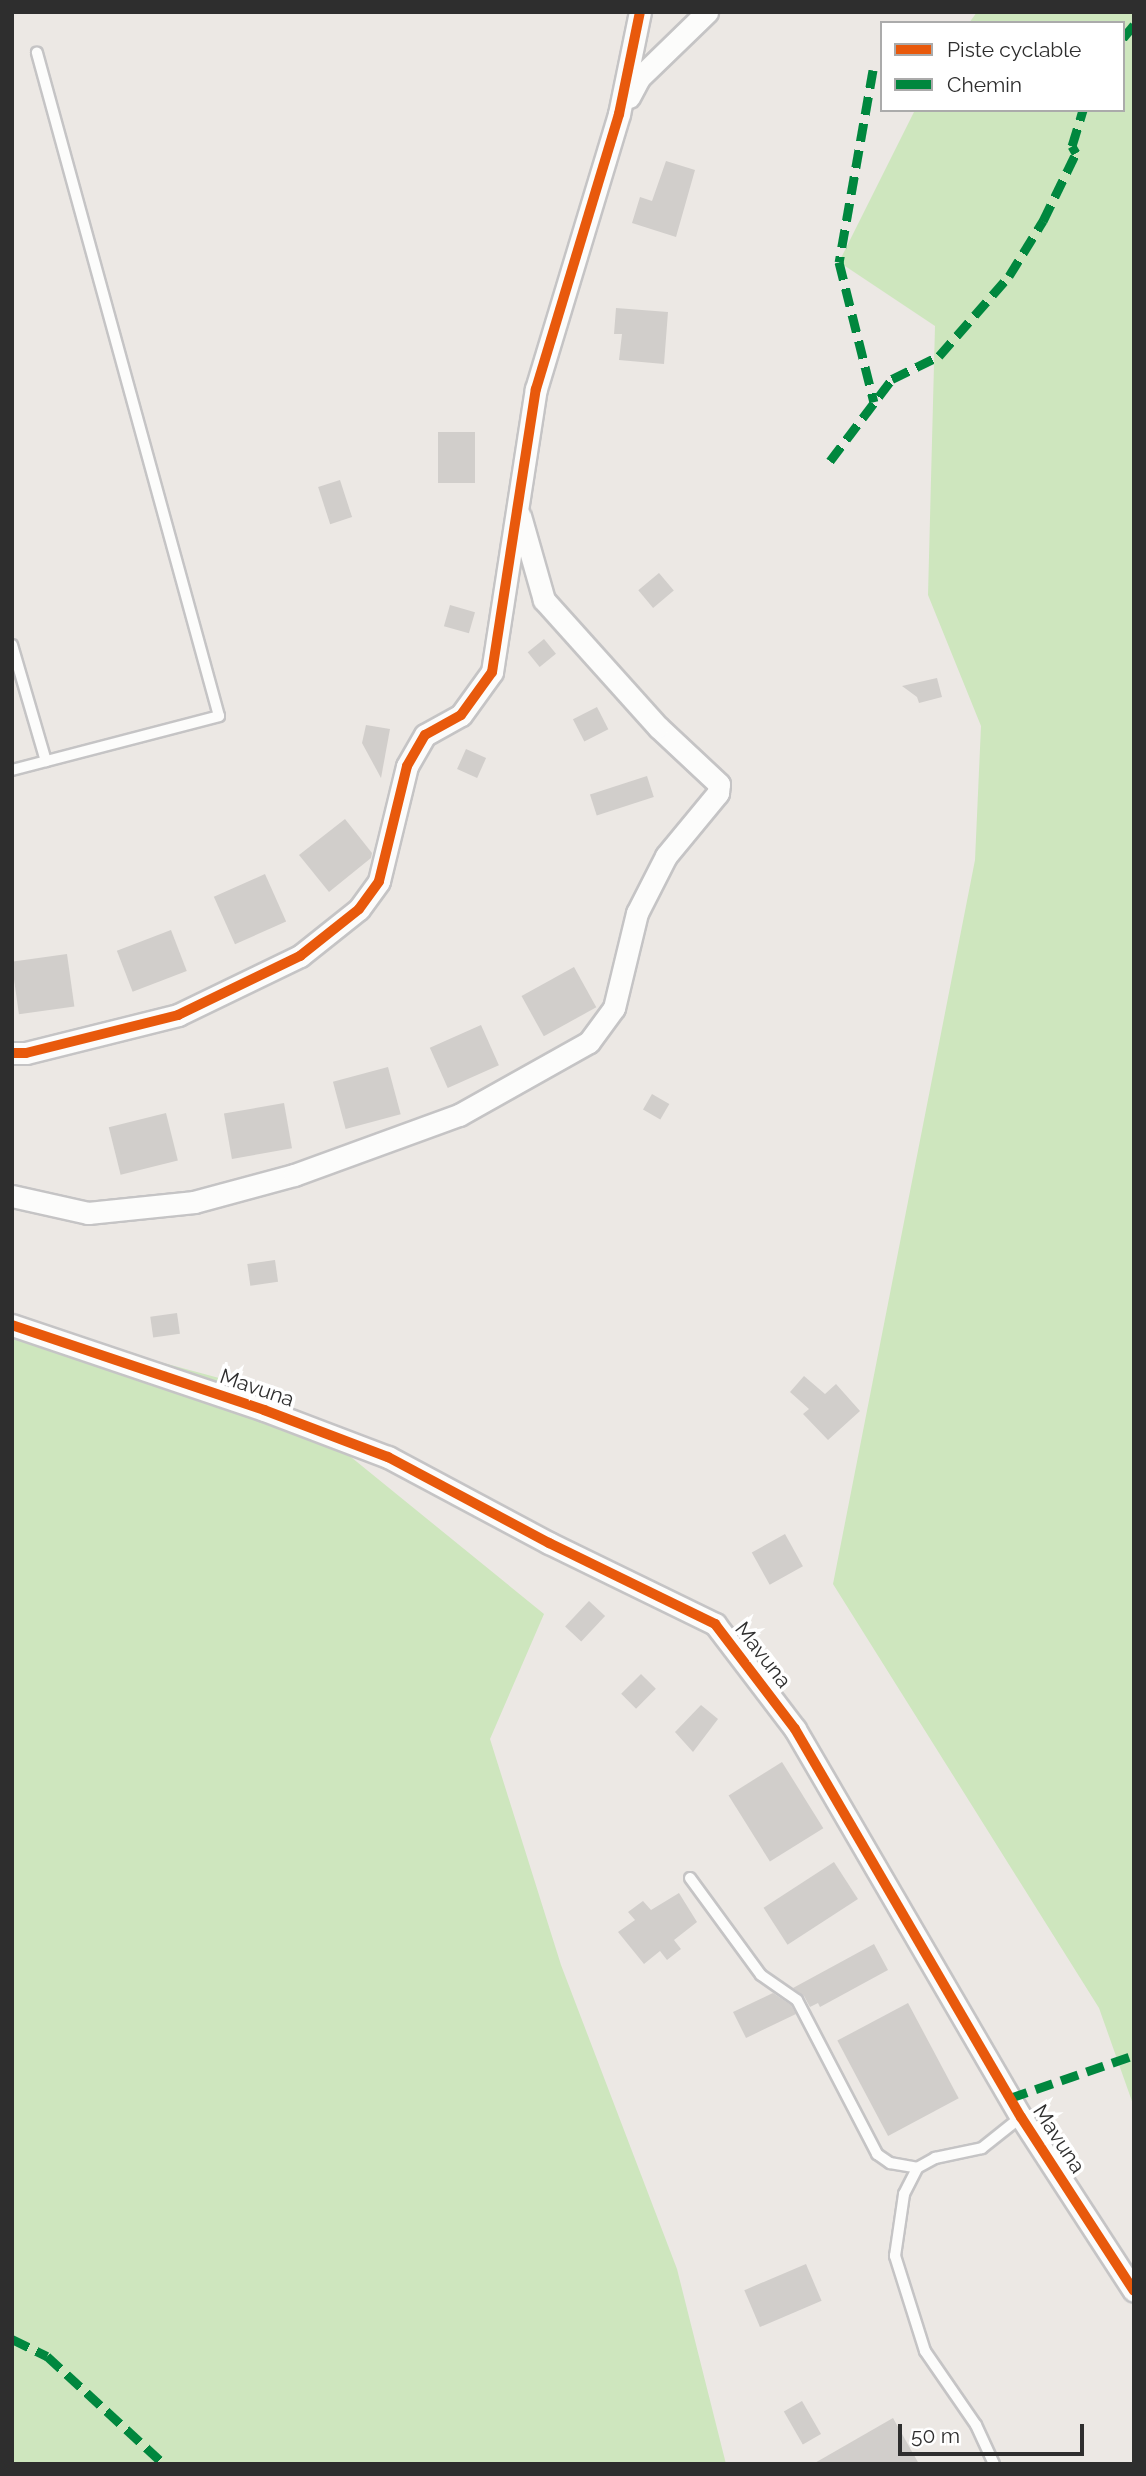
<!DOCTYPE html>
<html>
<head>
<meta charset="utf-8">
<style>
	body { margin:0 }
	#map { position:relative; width:1146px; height:2476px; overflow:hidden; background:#ece8e4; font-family:Raleway,sans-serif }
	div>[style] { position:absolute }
	.green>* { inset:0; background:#cee6be }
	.building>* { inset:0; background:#d1cecb; transform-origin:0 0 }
	.roads { filter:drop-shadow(2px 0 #c5c4c5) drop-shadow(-2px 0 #c5c4c5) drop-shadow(0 2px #c5c4c5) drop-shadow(0 -2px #c5c4c5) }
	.lane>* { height:10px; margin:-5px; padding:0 5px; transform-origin:5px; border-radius:5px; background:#fcfcfb }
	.street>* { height:21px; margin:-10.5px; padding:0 10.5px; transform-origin:10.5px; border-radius:10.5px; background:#fcfcfb }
	.quiet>* { height:9px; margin-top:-4.5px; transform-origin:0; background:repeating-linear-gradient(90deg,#00873e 0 18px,transparent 0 27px) }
	.cycleway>* { height:10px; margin:-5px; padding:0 5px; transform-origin:5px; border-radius:5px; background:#e8590c }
	span { translate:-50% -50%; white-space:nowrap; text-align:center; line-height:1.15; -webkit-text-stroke:7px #fff; paint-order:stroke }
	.street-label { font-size:21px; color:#2e2e2e }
	.frame { position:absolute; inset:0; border:14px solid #2e2e2e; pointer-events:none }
	.legend { position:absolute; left:880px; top:21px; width:245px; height:91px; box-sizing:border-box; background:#fff; border:2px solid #ababab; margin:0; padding:9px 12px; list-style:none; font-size:21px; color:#2e2e2e }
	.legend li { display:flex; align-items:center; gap:14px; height:35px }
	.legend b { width:35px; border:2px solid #ababab }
	.scale { position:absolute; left:898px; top:2424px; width:186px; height:32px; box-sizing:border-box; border:4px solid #2e2e2e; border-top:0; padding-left:9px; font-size:21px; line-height:24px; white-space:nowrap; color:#2e2e2e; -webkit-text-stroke:5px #fff; paint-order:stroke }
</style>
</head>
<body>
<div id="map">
	<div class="green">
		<i style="clip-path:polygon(977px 12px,1134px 12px,1134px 2107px,1099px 2008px,833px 1584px,975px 860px,981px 726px,928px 595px,935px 326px,839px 262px,915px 110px,1123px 110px,1123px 23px,969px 23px)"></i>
		<i style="clip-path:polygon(12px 1322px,271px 1392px,544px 1614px,490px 1739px,561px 1965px,677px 2269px,726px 2464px,12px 2464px)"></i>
	</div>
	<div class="building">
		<i style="clip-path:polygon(666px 161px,695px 170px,676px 237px,632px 223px,640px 197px,652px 201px)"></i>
		<i style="clip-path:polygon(616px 308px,668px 312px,664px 364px,619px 360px,622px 334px,614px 334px)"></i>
		<i style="left:438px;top:432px;width:37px;height:51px"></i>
		<i style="left:340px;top:480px;width:39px;height:23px;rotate:72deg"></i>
		<i style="left:659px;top:573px;width:23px;height:27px;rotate:50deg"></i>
		<i style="left:450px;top:605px;width:26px;height:22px;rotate:16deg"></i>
		<i style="left:544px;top:639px;width:19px;height:21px;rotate:51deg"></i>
		<i style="clip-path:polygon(937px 678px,942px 697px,919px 703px,917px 697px,902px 686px)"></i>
		<i style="left:597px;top:707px;width:25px;height:27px;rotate:63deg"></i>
		<i style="clip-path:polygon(366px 725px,390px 729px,381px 778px,362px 743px)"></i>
		<i style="left:466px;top:749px;width:22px;height:22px;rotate:24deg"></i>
		<i style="left:647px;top:776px;width:22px;height:60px;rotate:72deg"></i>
		<i style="clip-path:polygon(345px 819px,372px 853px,371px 858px,329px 892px,299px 855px)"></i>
		<i style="left:265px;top:874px;width:52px;height:56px;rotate:66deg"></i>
		<i style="left:171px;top:930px;width:44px;height:58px;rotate:69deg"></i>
		<i style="left:67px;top:954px;width:53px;height:56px;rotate:82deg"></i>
		<i style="left:574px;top:967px;width:46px;height:60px;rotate:61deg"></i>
		<i style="left:481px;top:1025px;width:44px;height:56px;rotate:66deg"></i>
		<i style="left:388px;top:1067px;width:49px;height:57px;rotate:75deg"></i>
		<i style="left:652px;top:1094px;width:20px;height:18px;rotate:30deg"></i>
		<i style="left:284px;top:1103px;width:46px;height:61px;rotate:80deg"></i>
		<i style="left:166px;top:1113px;width:49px;height:59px;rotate:76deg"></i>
		<i style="left:275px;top:1260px;width:22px;height:28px;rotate:82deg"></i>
		<i style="left:177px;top:1313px;width:21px;height:27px;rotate:82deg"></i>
		<i style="clip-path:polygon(804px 1376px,825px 1394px,836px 1384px,860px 1411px,828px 1440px,803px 1414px,809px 1409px,790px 1392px)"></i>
		<i style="left:785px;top:1534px;width:37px;height:38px;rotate:61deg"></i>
		<i style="left:589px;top:1601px;width:22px;height:35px;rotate:43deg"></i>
		<i style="left:641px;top:1674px;width:21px;height:28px;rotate:45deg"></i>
		<i style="clip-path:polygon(701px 1705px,718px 1719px,693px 1752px,675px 1732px)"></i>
		<i style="left:782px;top:1762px;width:78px;height:63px;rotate:58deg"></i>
		<i style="left:834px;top:1862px;width:44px;height:84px;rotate:57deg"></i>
		<i style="clip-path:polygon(679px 1893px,697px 1922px,674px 1940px,681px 1949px,667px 1960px,660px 1951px,644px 1964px,618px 1932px,635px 1920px,628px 1912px,643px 1901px,651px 1910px)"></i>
		<i style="clip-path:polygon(874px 1944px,888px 1970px,820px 2007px,818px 2003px,810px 2007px,804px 1996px,793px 1988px)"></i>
		<i style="clip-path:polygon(773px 1993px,791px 2005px,796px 2014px,746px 2038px,733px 2012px)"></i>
		<i style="left:908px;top:2003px;width:108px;height:80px;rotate:62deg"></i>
		<i style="left:806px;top:2264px;width:40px;height:67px;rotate:67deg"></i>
		<i style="left:802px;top:2401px;width:38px;height:21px;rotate:60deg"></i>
		<i style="clip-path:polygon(893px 2418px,919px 2464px,813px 2464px)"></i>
	</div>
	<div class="roads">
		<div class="lane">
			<i style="left:12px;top:645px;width:121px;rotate:73.7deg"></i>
			<i style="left:12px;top:770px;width:214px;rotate:-14.6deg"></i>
			<i style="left:219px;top:716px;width:688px;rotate:-105.35deg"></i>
			<i style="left:690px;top:1878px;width:120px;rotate:53.8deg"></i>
			<i style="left:761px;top:1975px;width:44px;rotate:34.8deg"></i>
			<i style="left:797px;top:2000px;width:174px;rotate:62.5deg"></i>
			<i style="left:877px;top:2154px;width:16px;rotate:35deg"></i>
			<i style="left:890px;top:2163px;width:27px;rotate:10deg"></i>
			<i style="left:994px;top:2464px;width:43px;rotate:-114.8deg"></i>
			<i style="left:976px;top:2425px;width:90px;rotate:-124.6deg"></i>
			<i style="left:925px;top:2351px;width:100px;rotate:-107.5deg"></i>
			<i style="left:895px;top:2256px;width:63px;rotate:-81.7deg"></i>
			<i style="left:904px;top:2194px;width:29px;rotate:-63deg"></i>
			<i style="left:917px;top:2168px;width:21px;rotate:-29deg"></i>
			<i style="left:935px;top:2158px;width:48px;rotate:-12deg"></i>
			<i style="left:982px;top:2148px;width:50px;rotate:-38.5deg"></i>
		</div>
		<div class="street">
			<i style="left:629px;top:97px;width:21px;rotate:-62deg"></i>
			<i style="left:639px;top:78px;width:95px;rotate:-44.1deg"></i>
			<i style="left:12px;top:1053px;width:14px"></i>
			<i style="left:26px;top:1053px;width:157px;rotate:-14deg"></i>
			<i style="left:178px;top:1015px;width:136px;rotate:-25.8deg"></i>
			<i style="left:300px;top:956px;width:75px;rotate:-38.5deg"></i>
			<i style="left:359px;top:909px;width:34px;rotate:-54deg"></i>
			<i style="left:379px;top:881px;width:118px;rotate:-76.3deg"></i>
			<i style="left:407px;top:766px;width:36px;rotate:-60deg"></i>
			<i style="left:425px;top:735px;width:41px;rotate:-29.1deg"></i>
			<i style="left:461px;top:715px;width:53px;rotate:-54.2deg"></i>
			<i style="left:492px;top:672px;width:286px;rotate:-81.2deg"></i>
			<i style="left:536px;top:389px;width:287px;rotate:-73.2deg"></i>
			<i style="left:619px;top:114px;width:104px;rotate:-78.4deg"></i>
			<i style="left:12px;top:1196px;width:78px;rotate:12.6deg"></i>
			<i style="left:88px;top:1213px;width:107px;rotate:-5.9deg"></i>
			<i style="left:194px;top:1202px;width:104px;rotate:-15.1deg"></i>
			<i style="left:294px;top:1175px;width:176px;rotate:-20deg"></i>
			<i style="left:459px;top:1115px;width:149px;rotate:-29.3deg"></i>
			<i style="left:589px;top:1042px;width:42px;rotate:-53.7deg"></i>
			<i style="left:614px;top:1008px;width:98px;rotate:-76.4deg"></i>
			<i style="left:637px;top:913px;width:64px;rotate:-63deg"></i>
			<i style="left:666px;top:856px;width:82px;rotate:-50.5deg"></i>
			<i style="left:718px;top:793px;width:9px;rotate:-84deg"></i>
			<i style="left:719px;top:784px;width:83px;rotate:-136.9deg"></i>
			<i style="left:658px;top:727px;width:171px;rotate:-131.9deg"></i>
			<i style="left:544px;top:600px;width:87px;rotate:-105.9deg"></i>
			<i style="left:12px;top:1325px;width:266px;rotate:18.6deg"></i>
			<i style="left:264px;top:1410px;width:133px;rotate:20.8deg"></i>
			<i style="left:388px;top:1457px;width:183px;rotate:28.1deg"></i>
			<i style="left:549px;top:1543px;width:185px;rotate:26deg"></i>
			<i style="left:715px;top:1624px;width:132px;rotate:52.7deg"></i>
			<i style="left:795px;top:1729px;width:449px;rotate:59.8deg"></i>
			<i style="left:1021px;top:2117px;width:207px;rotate:57deg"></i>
		</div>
	</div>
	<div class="quiet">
		<i style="left:1123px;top:38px;width:17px;rotate:-50deg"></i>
		<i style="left:873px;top:70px;width:195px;rotate:100deg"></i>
		<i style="left:839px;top:262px;width:144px;rotate:76deg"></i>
		<i style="left:830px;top:461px;width:103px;rotate:-52.9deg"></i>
		<i style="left:892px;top:379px;width:52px;rotate:-26.1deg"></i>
		<i style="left:939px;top:356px;width:106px;rotate:-48.8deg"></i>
		<i style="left:1009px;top:276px;width:65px;rotate:-58.3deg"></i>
		<i style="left:1043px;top:221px;width:76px;rotate:-64.1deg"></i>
		<i style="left:1076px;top:153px;width:8px;rotate:-120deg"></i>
		<i style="left:1072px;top:146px;width:38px;rotate:-73deg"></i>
		<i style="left:1010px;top:2098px;width:131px;rotate:-19.1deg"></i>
		<i style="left:12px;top:2339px;width:39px;rotate:26deg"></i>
		<i style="left:47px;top:2356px;width:159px;rotate:42.7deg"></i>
	</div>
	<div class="cycleway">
		<i style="left:12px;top:1053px;width:14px"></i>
		<i style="left:26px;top:1053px;width:157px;rotate:-14deg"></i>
		<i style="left:178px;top:1015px;width:136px;rotate:-25.8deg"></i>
		<i style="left:300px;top:956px;width:75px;rotate:-38.5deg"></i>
		<i style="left:359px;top:909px;width:34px;rotate:-54deg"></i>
		<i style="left:379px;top:881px;width:118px;rotate:-76.3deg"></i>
		<i style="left:407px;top:766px;width:36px;rotate:-60deg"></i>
		<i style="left:425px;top:735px;width:41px;rotate:-29.1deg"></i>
		<i style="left:461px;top:715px;width:53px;rotate:-54.2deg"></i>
		<i style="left:492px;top:672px;width:286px;rotate:-81.2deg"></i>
		<i style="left:536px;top:389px;width:287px;rotate:-73.2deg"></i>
		<i style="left:619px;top:114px;width:104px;rotate:-78.4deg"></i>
		<i style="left:12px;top:1325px;width:266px;rotate:18.6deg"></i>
		<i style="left:264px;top:1410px;width:133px;rotate:20.8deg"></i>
		<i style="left:388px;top:1457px;width:183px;rotate:28.1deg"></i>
		<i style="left:549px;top:1543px;width:185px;rotate:26deg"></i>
		<i style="left:715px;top:1624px;width:132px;rotate:52.7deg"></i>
		<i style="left:795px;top:1729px;width:449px;rotate:59.8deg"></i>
		<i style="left:1021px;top:2117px;width:207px;rotate:57deg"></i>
	</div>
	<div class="street-label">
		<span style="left:257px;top:1388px;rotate:19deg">Mavuna</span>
		<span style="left:763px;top:1655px;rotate:52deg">Mavuna</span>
		<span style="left:1059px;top:2139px;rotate:57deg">Mavuna</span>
	</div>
	<div class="frame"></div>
	<ul class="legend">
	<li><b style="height:9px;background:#e8590c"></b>Piste cyclable</li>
	<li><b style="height:9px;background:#00873e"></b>Chemin</li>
	</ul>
	<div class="scale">50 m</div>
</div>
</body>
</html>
